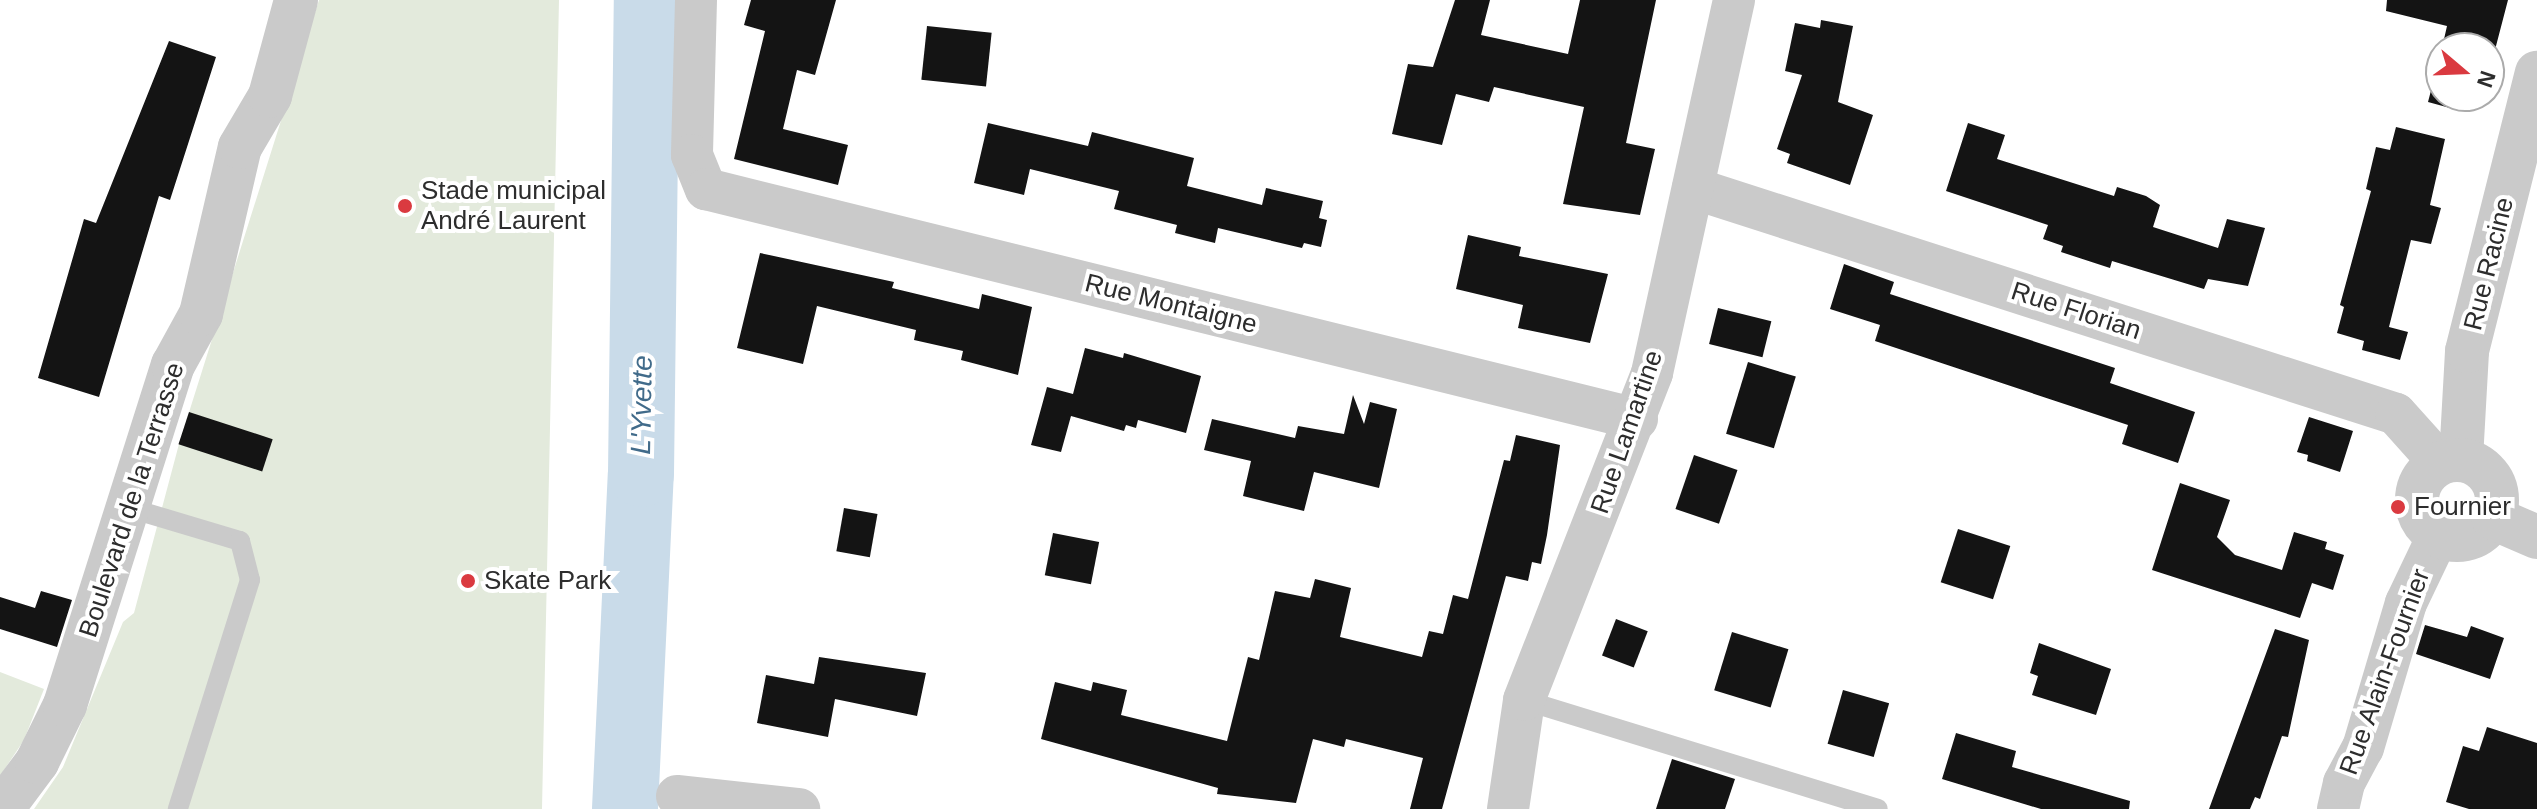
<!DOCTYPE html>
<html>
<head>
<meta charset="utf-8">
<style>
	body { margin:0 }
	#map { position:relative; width:2537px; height:809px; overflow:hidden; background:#fff; font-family:Helvetica,sans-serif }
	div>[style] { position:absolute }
	.green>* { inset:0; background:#e3eadc }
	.river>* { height:66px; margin:-33px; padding:0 33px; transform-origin:33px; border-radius:33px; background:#c9dbe9 }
	.building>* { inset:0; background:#141414; transform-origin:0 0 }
	.service>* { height:20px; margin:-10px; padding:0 10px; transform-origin:10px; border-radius:10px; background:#cacaca }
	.minor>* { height:42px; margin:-21px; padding:0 21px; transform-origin:21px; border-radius:21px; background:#cacaca }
	.tertiary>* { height:44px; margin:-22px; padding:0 22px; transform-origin:22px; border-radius:22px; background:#cacaca }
	.tertiary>.ring { margin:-22px; padding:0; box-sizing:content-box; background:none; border:44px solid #cacaca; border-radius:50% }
	.dots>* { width:22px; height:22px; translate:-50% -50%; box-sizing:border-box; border:4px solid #fff; border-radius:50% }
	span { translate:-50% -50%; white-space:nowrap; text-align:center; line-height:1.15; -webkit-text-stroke:8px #fff; paint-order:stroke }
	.poi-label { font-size:26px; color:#2d2d2d }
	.left { translate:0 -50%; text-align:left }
	.street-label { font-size:26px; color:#2d2d2d }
	.water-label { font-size:28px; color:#416b8a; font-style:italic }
	.north { position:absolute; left:2425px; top:32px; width:80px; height:80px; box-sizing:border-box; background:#fff; border:2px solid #ababab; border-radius:50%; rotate:109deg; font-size:22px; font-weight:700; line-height:32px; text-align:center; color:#2d2d2d }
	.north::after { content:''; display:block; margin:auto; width:28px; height:36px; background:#da3a40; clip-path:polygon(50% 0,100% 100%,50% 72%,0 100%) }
</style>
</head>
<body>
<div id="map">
	<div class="green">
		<i style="clip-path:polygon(319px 0,559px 0,542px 809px,34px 809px,63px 767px,123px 622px,134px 613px,179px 444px)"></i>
		<i style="clip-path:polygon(0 672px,44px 689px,24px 740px,0 776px)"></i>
	</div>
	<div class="river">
		<i style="left:625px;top:809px;width:335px;rotate:-87.3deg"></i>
		<i style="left:641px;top:474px;width:474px;rotate:-89.3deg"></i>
	</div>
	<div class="building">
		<i style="clip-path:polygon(751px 0,836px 0,815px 75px,797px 70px,783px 129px,848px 145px,838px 185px,734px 159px,765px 31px,744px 25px)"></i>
		<i style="clip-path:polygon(1455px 0,1490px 0,1481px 35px,1568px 54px,1580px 0,1656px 0,1626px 143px,1655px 149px,1640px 215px,1563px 204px,1584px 107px,1494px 87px,1489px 102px,1456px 94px,1442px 145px,1392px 134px,1408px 64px,1433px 67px)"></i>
		<i style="clip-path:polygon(2387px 0,2508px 0,2490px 69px,2489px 48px,2442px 48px,2447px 26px,2386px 11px)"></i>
		<i style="clip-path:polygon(1821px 20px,1853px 26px,1838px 102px,1873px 115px,1850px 185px,1787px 163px,1790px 154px,1777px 149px,1802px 75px,1785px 71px,1795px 23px,1820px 28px)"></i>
		<i style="left:927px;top:26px;width:65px;height:54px;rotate:6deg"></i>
		<i style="clip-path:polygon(169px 41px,216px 57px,170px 200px,159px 196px,99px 397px,38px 378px,84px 219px,96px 223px)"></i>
		<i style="clip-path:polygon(2441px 52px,2441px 96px,2465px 96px,2461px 111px,2428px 102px)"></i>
		<i style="clip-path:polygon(988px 123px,1088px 146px,1092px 132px,1194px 158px,1187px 186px,1262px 205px,1266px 188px,1323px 201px,1319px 218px,1327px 220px,1321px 247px,1304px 243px,1302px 248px,1218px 228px,1215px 243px,1175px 233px,1177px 225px,1114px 209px,1119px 191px,1030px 169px,1024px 195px,974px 183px)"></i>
		<i style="clip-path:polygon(1968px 123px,2005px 135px,1997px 159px,2114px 196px,2117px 187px,2146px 196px,2160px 205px,2153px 227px,2218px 248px,2227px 219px,2265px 228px,2248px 286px,2208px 279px,2204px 289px,2112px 261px,2110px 268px,2061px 252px,2063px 246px,2043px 239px,2048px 225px,1946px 191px)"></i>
		<i style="clip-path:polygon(2396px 127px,2445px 139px,2430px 205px,2441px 208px,2431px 244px,2411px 240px,2389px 327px,2408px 332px,2400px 360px,2362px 350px,2364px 341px,2337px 333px,2344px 307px,2340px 305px,2371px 191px,2366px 189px,2376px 147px,2390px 150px)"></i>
		<i style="clip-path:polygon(1468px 235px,1521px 247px,1519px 256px,1608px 274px,1590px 343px,1518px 328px,1523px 305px,1456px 289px)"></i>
		<i style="clip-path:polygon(760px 253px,894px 282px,892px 288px,979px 309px,982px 294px,1032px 307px,1018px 375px,961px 360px,963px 351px,914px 340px,916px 330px,817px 306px,803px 364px,737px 348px)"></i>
		<i style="clip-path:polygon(1844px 264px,1894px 282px,1890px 294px,2115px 368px,2110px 383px,2195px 412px,2178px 463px,2122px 444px,2128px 425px,1875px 341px,1880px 325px,1830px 309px)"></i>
		<i style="left:1718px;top:308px;width:55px;height:37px;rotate:14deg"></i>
		<i style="clip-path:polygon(1085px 348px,1123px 358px,1124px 353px,1201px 376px,1186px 433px,1138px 420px,1136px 428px,1126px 425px,1124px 431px,1071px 416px,1061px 452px,1031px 445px,1047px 387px,1073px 394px)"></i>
		<i style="left:1748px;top:362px;width:50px;height:75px;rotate:17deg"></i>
		<i style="clip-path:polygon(1353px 395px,1364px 424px,1370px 402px,1397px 409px,1379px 488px,1314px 472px,1304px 511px,1243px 496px,1251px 461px,1204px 450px,1212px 419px,1295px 438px,1298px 426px,1344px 434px)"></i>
		<i style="left:189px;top:412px;width:88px;height:34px;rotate:18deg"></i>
		<i style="clip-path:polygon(2309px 417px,2353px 431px,2340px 472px,2307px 461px,2308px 455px,2297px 452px)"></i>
		<i style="clip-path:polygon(1516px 435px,1560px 445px,1547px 535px,1541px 564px,1532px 562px,1528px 581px,1506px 576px,1442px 809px,1410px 809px,1423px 758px,1346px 739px,1344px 747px,1313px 739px,1296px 803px,1217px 794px,1218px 788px,1041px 739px,1055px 682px,1091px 691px,1093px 682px,1127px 690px,1121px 715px,1227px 741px,1248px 657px,1259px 660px,1275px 591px,1310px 598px,1315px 579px,1351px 588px,1340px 637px,1422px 657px,1429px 631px,1443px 634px,1453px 595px,1468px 599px,1504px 460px,1510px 461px)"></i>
		<i style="left:1694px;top:455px;width:46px;height:57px;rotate:19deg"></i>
		<i style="clip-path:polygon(2180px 483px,2230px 500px,2217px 537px,2235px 555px,2282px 570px,2294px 532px,2327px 542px,2325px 549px,2344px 555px,2333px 590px,2312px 583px,2300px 618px,2152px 570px)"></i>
		<i style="left:844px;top:508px;width:34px;height:44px;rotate:10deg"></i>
		<i style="left:1958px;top:529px;width:55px;height:56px;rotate:18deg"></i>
		<i style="left:1053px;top:533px;width:47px;height:43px;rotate:11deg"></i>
		<i style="clip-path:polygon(41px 591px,72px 600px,57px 647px,0 629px,0 597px,35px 608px)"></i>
		<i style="left:1616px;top:619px;width:34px;height:39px;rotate:21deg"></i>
		<i style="clip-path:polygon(2425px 625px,2467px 637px,2471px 626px,2504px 638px,2490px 679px,2416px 654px)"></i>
		<i style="clip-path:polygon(2275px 629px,2309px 640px,2288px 737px,2282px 736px,2260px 799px,2255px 797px,2250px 809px,2209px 809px)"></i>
		<i style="left:1732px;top:632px;width:59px;height:61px;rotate:17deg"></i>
		<i style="clip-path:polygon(2039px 643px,2111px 669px,2096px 715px,2032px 695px,2038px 676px,2030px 673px)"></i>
		<i style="clip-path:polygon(819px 657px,926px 673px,917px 716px,835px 699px,828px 737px,757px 723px,766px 675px,814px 684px)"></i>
		<i style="left:1843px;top:690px;width:48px;height:56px;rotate:16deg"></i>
		<i style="clip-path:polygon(2487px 727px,2537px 743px,2537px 809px,2469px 809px,2446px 802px,2463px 746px,2479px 751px)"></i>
		<i style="clip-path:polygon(1956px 733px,2016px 751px,2012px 767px,2130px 801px,2129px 809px,2041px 809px,1942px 779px)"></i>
		<i style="clip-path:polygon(1672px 759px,1735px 779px,1725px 809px,1656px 809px)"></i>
	</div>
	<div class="service">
		<i style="left:126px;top:507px;width:119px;rotate:16.6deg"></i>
		<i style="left:240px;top:541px;width:40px;rotate:75.6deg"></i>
		<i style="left:250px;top:580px;width:240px;rotate:107.5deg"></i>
		<i style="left:1524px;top:700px;width:370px;rotate:17.1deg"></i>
	</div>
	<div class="minor">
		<i style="left:696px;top:0;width:155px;rotate:91.5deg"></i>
		<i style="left:692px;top:155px;width:37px;rotate:68deg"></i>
		<i style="left:706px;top:189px;width:959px;rotate:13.88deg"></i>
		<i style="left:1693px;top:188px;width:738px;rotate:17.82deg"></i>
		<i style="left:2396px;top:414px;width:66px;rotate:48.1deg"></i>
		<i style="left:677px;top:796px;width:123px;rotate:6.1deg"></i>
		<i style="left:1508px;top:809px;width:110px;rotate:-81.6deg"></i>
		<i style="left:1524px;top:700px;width:351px;rotate:-68.6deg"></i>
		<i style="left:1652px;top:373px;width:382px;rotate:-77.6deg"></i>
		<i style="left:2338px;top:809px;width:27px;rotate:-77deg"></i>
		<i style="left:2344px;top:783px;width:40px;rotate:-62deg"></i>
		<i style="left:2363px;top:748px;width:151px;rotate:-73.5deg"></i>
		<i style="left:2406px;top:603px;width:74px;rotate:-64.5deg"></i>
	</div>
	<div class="tertiary">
		<i style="left:2461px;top:459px;width:108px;rotate:-86.8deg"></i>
		<i style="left:2467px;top:351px;width:287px;rotate:-75.9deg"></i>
		<i class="ring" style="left:2417px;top:460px;width:36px;height:36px"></i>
		<i style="left:2493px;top:518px;width:48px;rotate:23.4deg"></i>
		<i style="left:2px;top:809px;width:59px;rotate:-53.3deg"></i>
		<i style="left:37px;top:762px;width:64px;rotate:-63.8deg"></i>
		<i style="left:65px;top:705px;width:357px;rotate:-72.4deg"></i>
		<i style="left:173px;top:365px;width:58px;rotate:-61.2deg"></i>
		<i style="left:201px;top:314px;width:171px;rotate:-76.9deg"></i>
		<i style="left:240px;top:147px;width:59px;rotate:-59.5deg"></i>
		<i style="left:270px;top:96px;width:99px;rotate:-74.8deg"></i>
	</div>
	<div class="dots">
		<i style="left:405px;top:206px;background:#da3a40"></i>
		<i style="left:2398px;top:507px;background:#da3a40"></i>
		<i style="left:468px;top:581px;background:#da3a40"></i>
	</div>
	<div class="poi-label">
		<span class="left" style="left:421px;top:206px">Stade municipal<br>André Laurent</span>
		<span class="left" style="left:2414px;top:507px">Fournier</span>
		<span class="left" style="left:484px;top:581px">Skate Park</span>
	</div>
	<div class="street-label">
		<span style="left:2489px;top:264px;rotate:-76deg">Rue Racine</span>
		<span style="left:1171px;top:304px;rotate:14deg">Rue Montaigne</span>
		<span style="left:2076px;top:311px;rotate:18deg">Rue Florian</span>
		<span style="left:1627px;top:432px;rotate:-71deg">Rue Lamartine</span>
		<span style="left:132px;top:500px;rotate:-72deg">Boulevard de la Terrasse</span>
		<span style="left:2385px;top:672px;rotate:-70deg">Rue Alain-Fournier</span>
	</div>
	<div class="water-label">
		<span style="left:642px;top:405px;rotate:-89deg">L'Yvette</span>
	</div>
	<div class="north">N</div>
</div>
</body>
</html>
